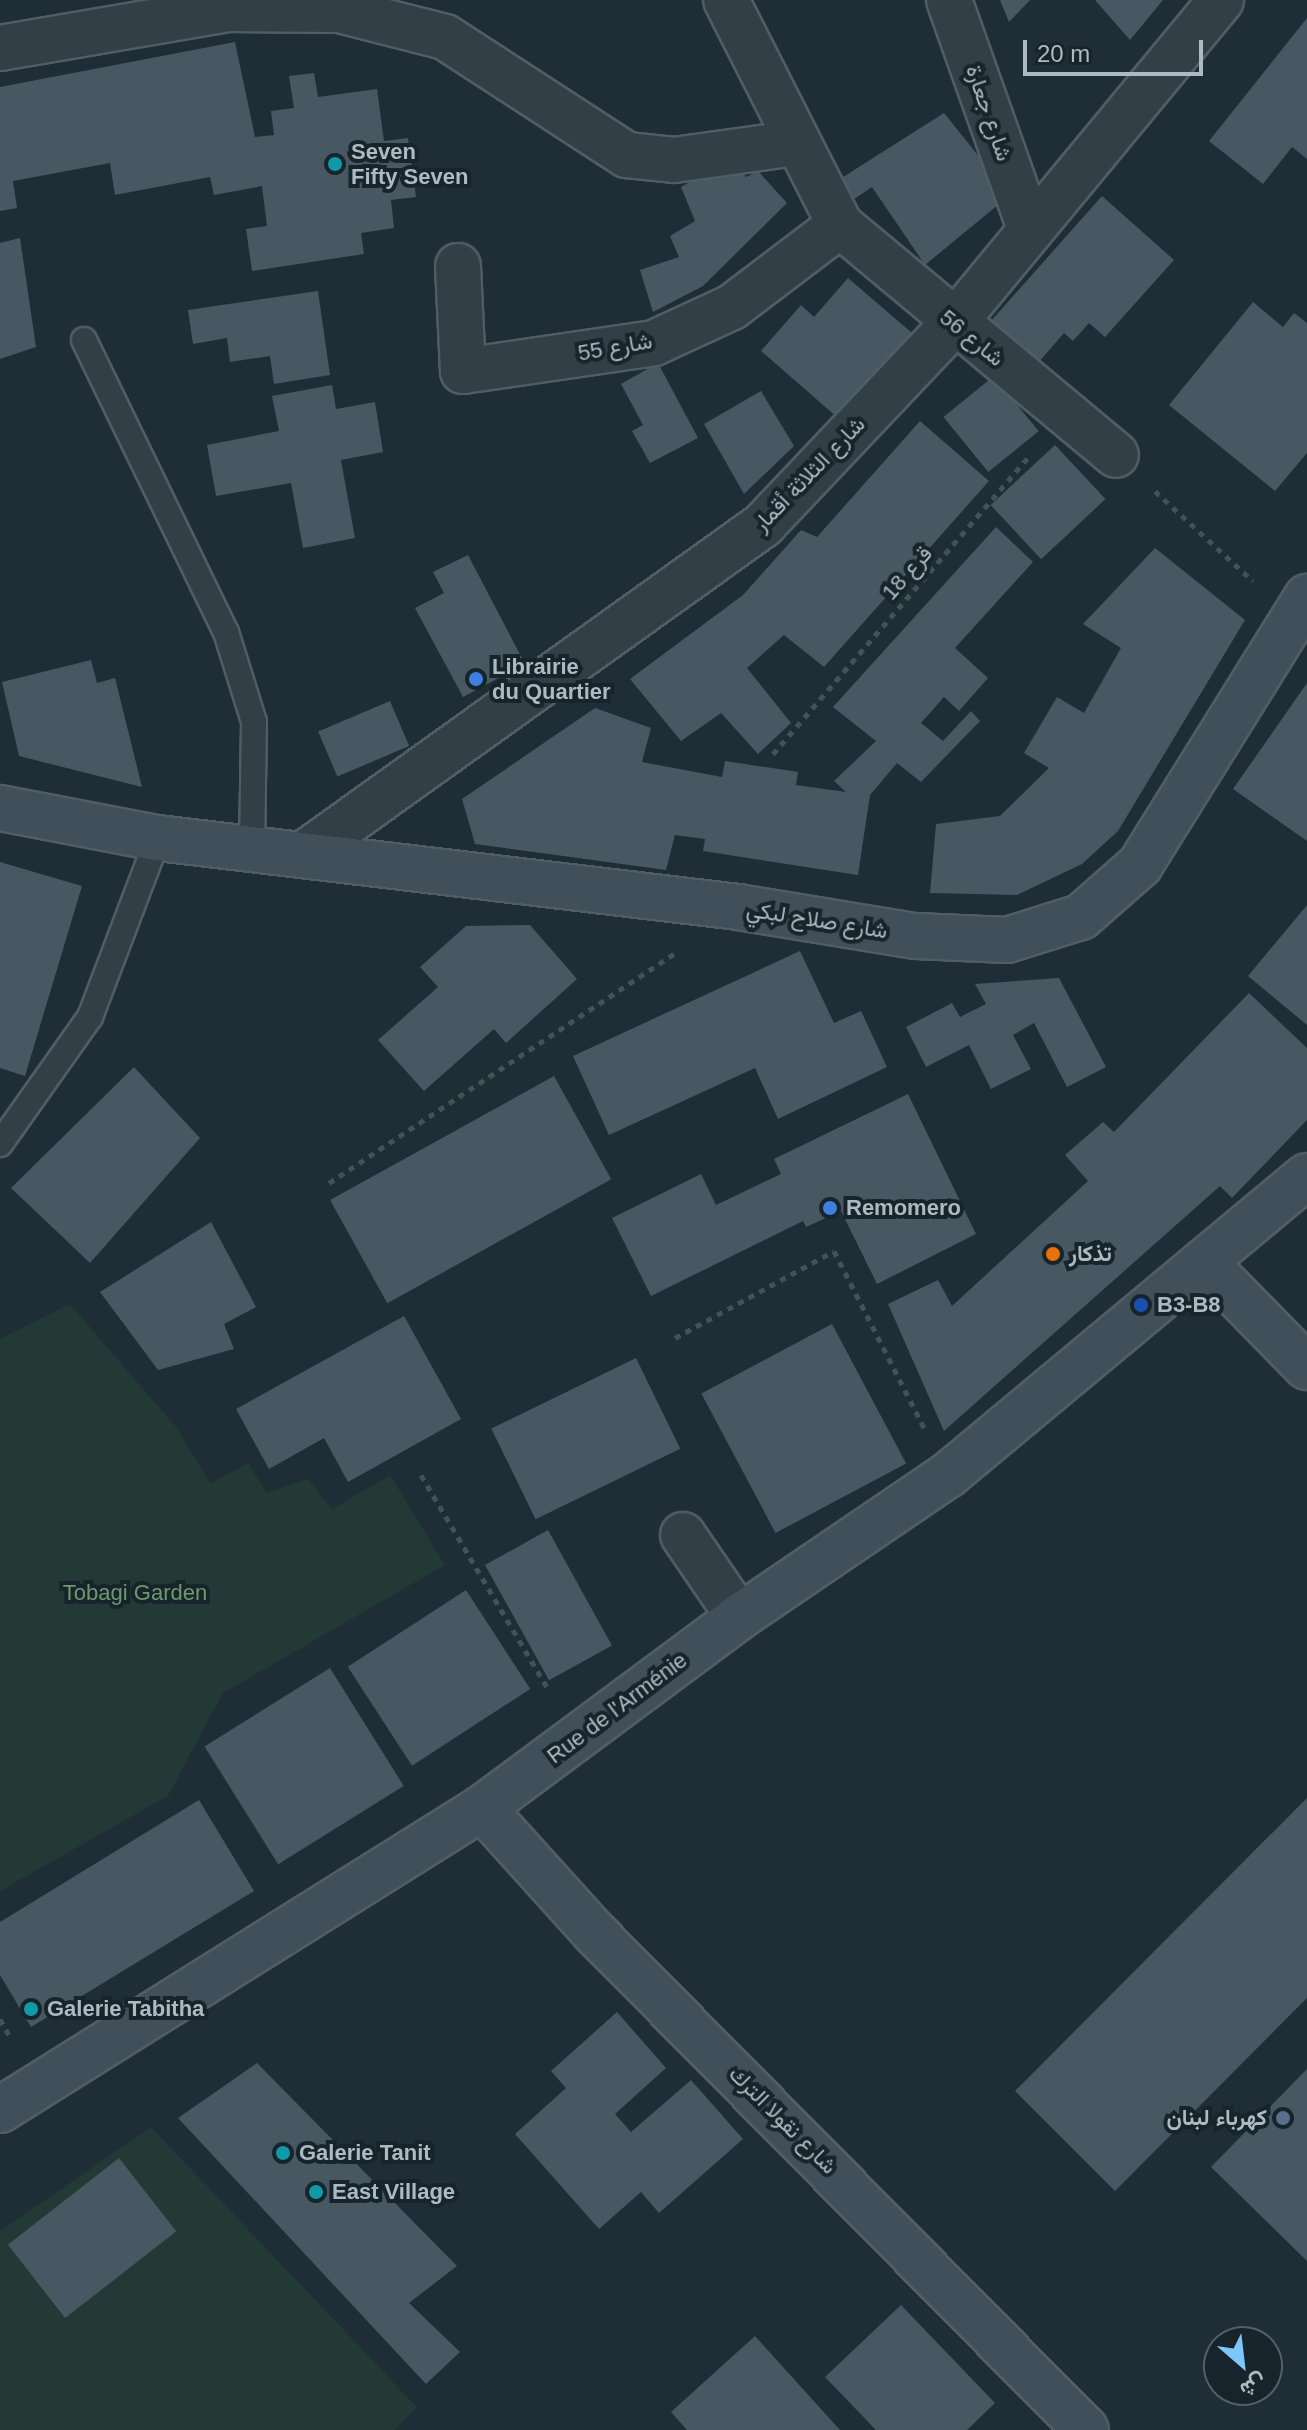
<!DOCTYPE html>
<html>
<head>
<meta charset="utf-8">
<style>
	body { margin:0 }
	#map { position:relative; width:1307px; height:2430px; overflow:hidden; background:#1f2d36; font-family:Helvetica,Vazirmatn,sans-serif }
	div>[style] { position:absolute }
	.green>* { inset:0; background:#223936 }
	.building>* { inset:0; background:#475862; transform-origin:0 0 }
	.path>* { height:5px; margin-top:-2.5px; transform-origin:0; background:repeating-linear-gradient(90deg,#405553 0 6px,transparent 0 12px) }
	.roads { filter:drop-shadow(2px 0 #505d65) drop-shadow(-2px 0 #505d65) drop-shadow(0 2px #505d65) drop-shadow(0 -2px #505d65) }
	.lane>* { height:24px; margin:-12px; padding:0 12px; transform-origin:12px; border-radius:12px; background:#323f46 }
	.street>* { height:44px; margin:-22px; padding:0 22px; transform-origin:22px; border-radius:22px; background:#323f46 }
	.secondary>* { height:44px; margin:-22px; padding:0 22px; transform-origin:22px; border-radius:22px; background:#404f59 }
	.dots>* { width:22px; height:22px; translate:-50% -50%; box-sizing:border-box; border:4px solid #18242b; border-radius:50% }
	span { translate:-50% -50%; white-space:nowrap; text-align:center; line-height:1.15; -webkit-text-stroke:8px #18242b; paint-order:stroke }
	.street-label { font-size:22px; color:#acbac4 }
	.poi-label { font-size:22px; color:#acbac4; font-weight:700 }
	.left { translate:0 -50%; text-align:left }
	.right { translate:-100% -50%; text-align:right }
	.park-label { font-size:22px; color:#6c996d }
	.north { position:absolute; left:1203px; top:2326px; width:80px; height:80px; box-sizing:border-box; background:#18242b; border:2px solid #536068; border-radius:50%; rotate:152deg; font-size:22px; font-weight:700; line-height:32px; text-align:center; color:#acbac4 }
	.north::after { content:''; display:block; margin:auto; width:28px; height:36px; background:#7cc6f9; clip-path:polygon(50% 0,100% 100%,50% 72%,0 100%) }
	.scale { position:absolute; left:1023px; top:40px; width:180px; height:36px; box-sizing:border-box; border:4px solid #acbac4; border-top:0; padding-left:10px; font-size:24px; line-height:28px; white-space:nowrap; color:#acbac4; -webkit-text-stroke:6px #18242b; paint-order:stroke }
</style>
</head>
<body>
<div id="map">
	<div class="green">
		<i style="clip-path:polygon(70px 1304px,176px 1427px,210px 1483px,248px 1463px,267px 1493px,308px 1479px,332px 1509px,390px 1475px,445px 1565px,223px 1693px,168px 1796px,0 1891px,0 1339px)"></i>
		<i style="clip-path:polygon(151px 2127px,417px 2407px,395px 2430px,0 2430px,0 2231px)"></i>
	</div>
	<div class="building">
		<i style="clip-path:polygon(1000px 0,1030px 0,1009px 22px)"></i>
		<i style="clip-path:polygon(1095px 0,1163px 0,1130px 40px)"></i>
		<i style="clip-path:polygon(1307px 18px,1307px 159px,1292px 147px,1263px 184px,1209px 141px)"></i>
		<i style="clip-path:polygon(235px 42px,255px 137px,274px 135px,271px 111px,294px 108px,289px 76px,314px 73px,318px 97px,377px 89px,384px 141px,408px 138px,416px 197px,391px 200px,394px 228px,361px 233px,364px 254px,252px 271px,246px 229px,267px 226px,262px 186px,214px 195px,210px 177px,115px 195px,110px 163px,13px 181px,17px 208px,0 211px,0 87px)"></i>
		<i style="clip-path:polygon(944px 113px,1010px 195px,925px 265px,872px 187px,854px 199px,840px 179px)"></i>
		<i style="clip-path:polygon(733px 158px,746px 177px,758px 171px,787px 203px,703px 286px,653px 312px,640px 270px,679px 257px,670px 236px,695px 221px,681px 187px)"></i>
		<i style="clip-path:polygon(1102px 196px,1174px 260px,1105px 337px,1089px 323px,1073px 341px,1064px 333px,1038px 363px,991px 321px)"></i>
		<i style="clip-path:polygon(20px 238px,36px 347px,0 359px,0 243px)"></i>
		<i style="clip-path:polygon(848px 278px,912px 333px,838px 418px,761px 351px,801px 305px,814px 317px)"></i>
		<i style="clip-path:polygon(318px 291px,330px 375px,274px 384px,270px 356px,230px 362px,227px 338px,193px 344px,188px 310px)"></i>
		<i style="clip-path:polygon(1253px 302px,1283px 327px,1294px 313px,1307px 323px,1307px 453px,1275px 491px,1169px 405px)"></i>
		<i style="clip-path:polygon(658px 363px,698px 438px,650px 463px,632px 431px,643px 425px,621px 384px)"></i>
		<i style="left:994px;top:376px;width:71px;height:65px;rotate:51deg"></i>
		<i style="clip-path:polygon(332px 385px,336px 409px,375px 402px,383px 452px,341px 460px,355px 538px,303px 548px,291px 483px,216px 496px,207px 445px,279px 431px,272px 396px)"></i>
		<i style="clip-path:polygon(761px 391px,794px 446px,744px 494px,704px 424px)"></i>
		<i style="clip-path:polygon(920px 421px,989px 481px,824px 667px,784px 635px,747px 668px,791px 723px,758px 754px,721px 713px,681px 741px,630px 679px,743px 595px,801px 530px,817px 537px)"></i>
		<i style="left:1055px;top:445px;width:74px;height:88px;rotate:47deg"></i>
		<i style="clip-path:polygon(996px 527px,1033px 562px,955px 648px,988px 678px,959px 711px,944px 697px,921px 723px,943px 741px,971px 711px,980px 721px,921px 782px,897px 763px,870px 795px,858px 875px,703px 851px,705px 839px,675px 835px,666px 870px,475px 844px,462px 799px,595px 708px,651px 728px,642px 762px,722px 777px,725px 761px,798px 772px,796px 785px,846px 792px,834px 781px,876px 741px,833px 707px)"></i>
		<i style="clip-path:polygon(1155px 548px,1245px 620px,1118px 831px,1082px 864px,1017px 895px,930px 893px,936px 824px,1000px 816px,1049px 768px,1024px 753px,1057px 697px,1084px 713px,1121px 648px,1083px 624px)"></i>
		<i style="clip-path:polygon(468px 555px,525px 664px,463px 697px,415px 608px,444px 593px,433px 572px)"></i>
		<i style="clip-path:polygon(91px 660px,97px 683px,115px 678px,142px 787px,19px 756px,2px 682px)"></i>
		<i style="clip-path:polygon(1307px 683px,1307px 841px,1233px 789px)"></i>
		<i style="left:390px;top:701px;width:49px;height:78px;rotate:67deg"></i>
		<i style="clip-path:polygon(0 862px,82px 886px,25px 1076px,0 1068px)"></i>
		<i style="clip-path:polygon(1307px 905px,1307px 1025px,1248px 976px)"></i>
		<i style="clip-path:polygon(530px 925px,577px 979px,506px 1043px,494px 1029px,424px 1091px,378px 1040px,438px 987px,420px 967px,466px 926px)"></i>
		<i style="clip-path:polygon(800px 951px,834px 1023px,861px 1011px,887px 1067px,778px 1119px,755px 1068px,609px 1135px,573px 1056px)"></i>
		<i style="clip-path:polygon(1059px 978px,1106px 1067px,1067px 1087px,1034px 1023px,1013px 1035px,1031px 1069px,991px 1089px,969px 1045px,926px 1067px,906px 1027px,952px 1003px,960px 1017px,986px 1004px,975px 984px)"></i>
		<i style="clip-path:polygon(1249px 993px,1307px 1048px,1307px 1120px,1232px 1198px,1220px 1186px,944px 1431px,888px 1304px,938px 1280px,952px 1306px,1088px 1181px,1065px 1155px,1103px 1122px,1114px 1132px)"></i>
		<i style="clip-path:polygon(134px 1067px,200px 1138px,90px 1263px,11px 1188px)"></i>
		<i style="left:554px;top:1076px;width:118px;height:256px;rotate:61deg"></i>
		<i style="clip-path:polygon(908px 1094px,976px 1234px,877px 1284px,841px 1211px,806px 1227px,803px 1221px,651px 1296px,612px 1218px,701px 1174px,716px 1205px,781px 1174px,774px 1159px)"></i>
		<i style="clip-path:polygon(211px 1222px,256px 1307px,224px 1324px,234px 1349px,158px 1370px,100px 1292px)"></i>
		<i style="clip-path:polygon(404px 1316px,461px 1419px,348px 1482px,324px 1438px,269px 1469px,236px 1409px)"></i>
		<i style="left:832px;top:1324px;width:158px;height:148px;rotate:62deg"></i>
		<i style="left:636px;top:1358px;width:101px;height:161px;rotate:64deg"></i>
		<i style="left:548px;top:1530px;width:132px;height:72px;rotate:61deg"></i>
		<i style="left:466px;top:1590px;width:118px;height:141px;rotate:57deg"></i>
		<i style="left:330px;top:1668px;width:139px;height:148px;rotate:58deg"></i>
		<i style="clip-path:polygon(1307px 1798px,1307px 1998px,1115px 2191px,1015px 2091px)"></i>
		<i style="clip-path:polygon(199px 1800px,254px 1891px,31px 2027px,0 1975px,0 1922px)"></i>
		<i style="clip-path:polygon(617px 2012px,666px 2068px,615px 2114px,631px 2132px,691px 2080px,743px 2139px,659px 2213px,641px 2192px,599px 2229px,515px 2134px,566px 2088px,551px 2071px)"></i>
		<i style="clip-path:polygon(257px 2063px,457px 2266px,409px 2303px,460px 2352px,426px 2384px,178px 2118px)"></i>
		<i style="clip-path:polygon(1307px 2069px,1307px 2261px,1211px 2167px)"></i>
		<i style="left:119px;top:2158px;width:93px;height:141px;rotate:52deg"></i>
		<i style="clip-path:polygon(901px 2305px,995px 2403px,967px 2430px,876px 2430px,825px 2377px)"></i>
		<i style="clip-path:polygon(755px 2336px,840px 2430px,687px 2430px,671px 2412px)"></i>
	</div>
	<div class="path">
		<i style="left:1155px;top:491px;width:133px;rotate:42.6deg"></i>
		<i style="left:773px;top:754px;width:394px;rotate:-49.3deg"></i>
		<i style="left:329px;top:1183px;width:414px;rotate:-33.6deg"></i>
		<i style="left:675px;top:1338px;width:181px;rotate:-28.7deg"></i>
		<i style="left:834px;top:1251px;width:199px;rotate:63deg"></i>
		<i style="left:421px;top:1475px;width:251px;rotate:59.3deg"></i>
		<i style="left:0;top:2019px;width:23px;rotate:61deg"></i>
	</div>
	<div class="roads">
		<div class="lane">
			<i style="left:84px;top:340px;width:325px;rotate:64.1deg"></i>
			<i style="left:226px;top:632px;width:94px;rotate:72.7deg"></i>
			<i style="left:254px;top:722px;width:124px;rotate:90.9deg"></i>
			<i style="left:0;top:1144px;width:156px;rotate:-54.7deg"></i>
			<i style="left:90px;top:1017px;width:191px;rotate:-69.2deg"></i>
		</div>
		<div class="street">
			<i style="left:726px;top:0;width:252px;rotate:63.1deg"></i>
			<i style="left:840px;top:225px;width:359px;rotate:39.8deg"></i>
			<i style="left:949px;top:0;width:240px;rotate:70.5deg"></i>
			<i style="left:0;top:48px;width:230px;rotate:-9.7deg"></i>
			<i style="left:227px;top:9px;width:112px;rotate:0.5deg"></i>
			<i style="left:339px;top:10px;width:109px;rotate:14.3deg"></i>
			<i style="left:445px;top:37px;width:217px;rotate:33deg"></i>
			<i style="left:627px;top:155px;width:47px;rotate:6.1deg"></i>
			<i style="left:674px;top:160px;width:123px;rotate:-7.9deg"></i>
			<i style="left:458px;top:266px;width:105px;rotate:87.3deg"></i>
			<i style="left:463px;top:371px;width:193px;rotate:-8.3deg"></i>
			<i style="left:654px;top:343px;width:86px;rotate:-24.8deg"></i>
			<i style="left:732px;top:307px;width:136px;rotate:-37.2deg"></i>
			<i style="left:308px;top:851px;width:560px;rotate:-35.62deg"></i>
			<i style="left:763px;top:525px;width:278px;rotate:-46.6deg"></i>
			<i style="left:954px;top:323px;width:419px;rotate:-50.4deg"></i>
			<i style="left:683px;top:1535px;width:99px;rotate:55.7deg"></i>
		</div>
		<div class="secondary">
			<i style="left:0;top:808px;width:161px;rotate:10.8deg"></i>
			<i style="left:158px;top:838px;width:584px;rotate:6.78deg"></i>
			<i style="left:738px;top:907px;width:180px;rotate:9.3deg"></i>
			<i style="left:916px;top:936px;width:91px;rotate:2.5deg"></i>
			<i style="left:1007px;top:940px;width:77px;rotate:-17.3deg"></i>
			<i style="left:1081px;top:917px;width:79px;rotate:-41.4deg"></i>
			<i style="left:1140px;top:865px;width:316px;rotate:-58.1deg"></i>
			<i style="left:1204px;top:1262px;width:147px;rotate:45.6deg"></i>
			<i style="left:482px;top:1808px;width:170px;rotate:47.9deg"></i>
			<i style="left:596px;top:1934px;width:697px;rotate:45.35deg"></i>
			<i style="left:0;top:2110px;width:569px;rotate:-32.07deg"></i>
			<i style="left:482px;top:1808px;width:320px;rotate:-36.6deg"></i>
			<i style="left:739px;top:1617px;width:253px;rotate:-34.2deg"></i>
			<i style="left:948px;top:1475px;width:467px;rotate:-39.8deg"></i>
		</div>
	</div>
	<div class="dots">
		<i style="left:335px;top:164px;background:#0f9aa8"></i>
		<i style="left:476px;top:679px;background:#3f7fe0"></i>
		<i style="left:830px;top:1208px;background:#3f7fe0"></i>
		<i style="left:1053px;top:1254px;background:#e8710a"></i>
		<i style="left:1141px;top:1305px;background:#1a4fb4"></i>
		<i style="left:31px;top:2009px;background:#0f9aa8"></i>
		<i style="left:1283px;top:2118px;background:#5c6f8a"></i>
		<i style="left:283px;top:2153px;background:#0f9aa8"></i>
		<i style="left:316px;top:2192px;background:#0f9aa8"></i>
	</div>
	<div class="street-label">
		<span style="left:989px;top:113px;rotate:71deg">شارع جعارة</span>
		<span style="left:972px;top:338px;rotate:39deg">شارع 56</span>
		<span style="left:615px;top:347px;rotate:-10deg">شارع 55</span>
		<span style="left:809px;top:474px;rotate:-46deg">شارع الثلاثة أقمار</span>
		<span style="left:907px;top:573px;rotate:-49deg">قرع 18</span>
		<span style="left:817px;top:920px;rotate:9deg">شارع صلاح لبكي</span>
		<span style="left:617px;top:1708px;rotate:-37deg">Rue de l'Arménie</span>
		<span style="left:783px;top:2120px;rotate:45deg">شارع نقولا الترك</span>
	</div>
	<div class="poi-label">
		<span class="left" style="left:351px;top:164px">Seven<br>Fifty Seven</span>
		<span class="left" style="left:492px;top:679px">Librairie<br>du Quartier</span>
		<span class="left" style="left:846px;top:1208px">Remomero</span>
		<span class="left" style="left:1069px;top:1254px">تذكار</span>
		<span class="left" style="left:1157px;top:1305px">B3-B8</span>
		<span class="left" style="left:47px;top:2009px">Galerie Tabitha</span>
		<span class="right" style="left:1267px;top:2118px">كهرباء لبنان</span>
		<span class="left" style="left:299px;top:2153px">Galerie Tanit</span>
		<span class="left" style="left:332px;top:2192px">East Village</span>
	</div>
	<div class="park-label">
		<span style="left:135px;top:1593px">Tobagi Garden</span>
	</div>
	<div class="north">ش</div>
	<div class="scale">20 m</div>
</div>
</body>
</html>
